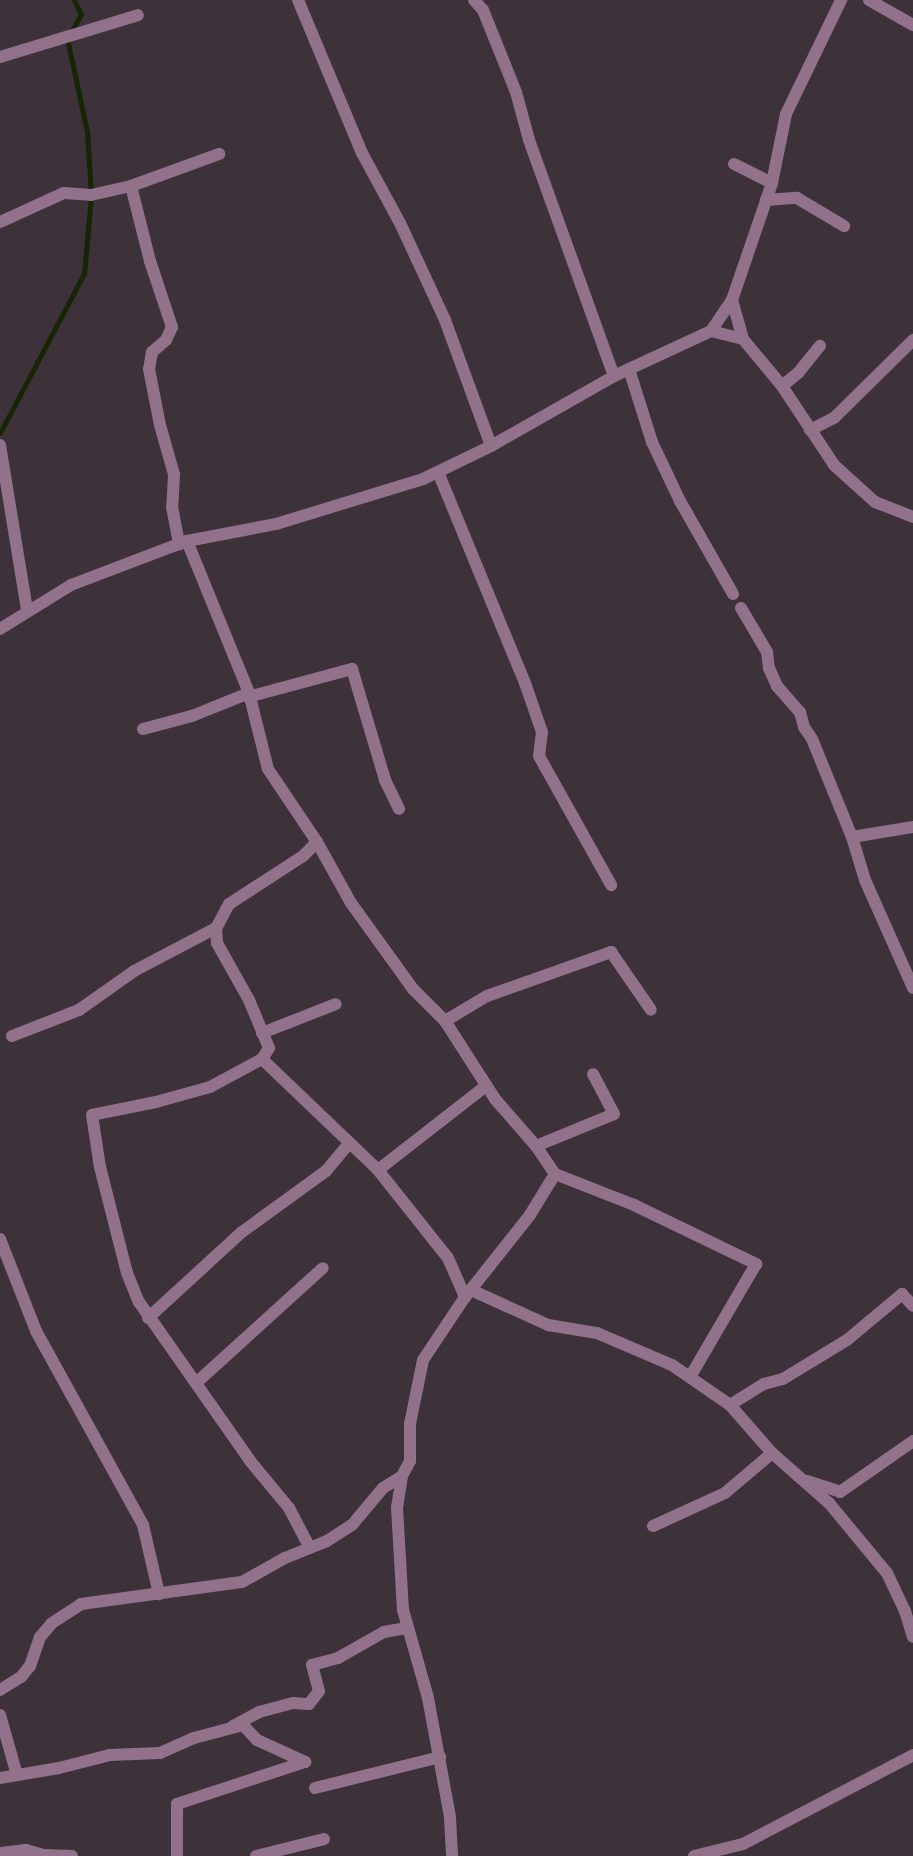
<!DOCTYPE html>
<html>
<head>
<meta charset="utf-8">
<style>
	body { margin:0 }
	#map { position:relative; width:913px; height:1856px; overflow:hidden; background:#3d323a; font-family:"Golos Text",sans-serif }
	div>[style] { position:absolute }
	.stream>* { height:4.5px; margin:-2.25px; padding:0 2.25px; transform-origin:2.25px; border-radius:2.25px; background:#162504 }
	.minor>* { height:12px; margin:-6px; padding:0 6px; transform-origin:6px; border-radius:6px; background:#92728a }
	span { translate:-50% -50%; white-space:nowrap; text-align:center; line-height:1.15; -webkit-text-stroke:4.5px #332830; paint-order:stroke }
</style>
</head>
<body>
<div id="map">
	<div class="stream">
		<i style="left:71px;top:32px;width:20px;rotate:-60deg"></i>
		<i style="left:81px;top:15px;width:17px;rotate:-115deg"></i>
		<i style="left:0;top:433px;width:180px;rotate:-62.2deg"></i>
		<i style="left:84px;top:274px;width:79px;rotate:-84.9deg"></i>
		<i style="left:91px;top:195px;width:63px;rotate:-93.6deg"></i>
		<i style="left:87px;top:132px;width:95px;rotate:-102.1deg"></i>
	</div>
	<div class="minor">
		<i style="left:298px;top:0;width:166px;rotate:67.3deg"></i>
		<i style="left:362px;top:153px;width:80px;rotate:61.5deg"></i>
		<i style="left:400px;top:223px;width:107px;rotate:65.1deg"></i>
		<i style="left:445px;top:320px;width:134px;rotate:69.9deg"></i>
		<i style="left:474px;top:0;width:13px;rotate:48deg"></i>
		<i style="left:483px;top:10px;width:88px;rotate:68.1deg"></i>
		<i style="left:516px;top:92px;width:50px;rotate:74.8deg"></i>
		<i style="left:529px;top:140px;width:251px;rotate:70.2deg"></i>
		<i style="left:869px;top:0;width:51px;rotate:29.6deg"></i>
		<i style="left:0;top:57px;width:144px;rotate:-16.9deg"></i>
		<i style="left:734px;top:164px;width:42px;rotate:26.6deg"></i>
		<i style="left:131px;top:186px;width:77px;rotate:75.8deg"></i>
		<i style="left:150px;top:261px;width:70px;rotate:71.6deg"></i>
		<i style="left:172px;top:327px;width:14px;rotate:115deg"></i>
		<i style="left:166px;top:340px;width:18px;rotate:139deg"></i>
		<i style="left:152px;top:352px;width:17px;rotate:100deg"></i>
		<i style="left:149px;top:369px;width:57px;rotate:78.9deg"></i>
		<i style="left:160px;top:425px;width:51px;rotate:74.1deg"></i>
		<i style="left:174px;top:474px;width:33px;rotate:93deg"></i>
		<i style="left:172px;top:507px;width:38px;rotate:79deg"></i>
		<i style="left:766px;top:200px;width:31px;rotate:-4deg"></i>
		<i style="left:797px;top:198px;width:55px;rotate:30.8deg"></i>
		<i style="left:0;top:222px;width:70px;rotate:-24.4deg"></i>
		<i style="left:64px;top:193px;width:27px;rotate:4deg"></i>
		<i style="left:91px;top:195px;width:41px;rotate:-12.7deg"></i>
		<i style="left:131px;top:186px;width:94px;rotate:-20deg"></i>
		<i style="left:732px;top:300px;width:41px;rotate:74.2deg"></i>
		<i style="left:711px;top:331px;width:37px;rotate:-56deg"></i>
		<i style="left:732px;top:300px;width:124px;rotate:-71.1deg"></i>
		<i style="left:772px;top:183px;width:70px;rotate:-78.5deg"></i>
		<i style="left:786px;top:114px;width:127px;rotate:-64.2deg"></i>
		<i style="left:629px;top:369px;width:77px;rotate:72.5deg"></i>
		<i style="left:652px;top:442px;width:65px;rotate:64.6deg"></i>
		<i style="left:680px;top:501px;width:107px;rotate:60.3deg"></i>
		<i style="left:782px;top:386px;width:21px;rotate:-39deg"></i>
		<i style="left:798px;top:373px;width:35px;rotate:-51deg"></i>
		<i style="left:810px;top:430px;width:28px;rotate:-27deg"></i>
		<i style="left:835px;top:417px;width:110px;rotate:-44.6deg"></i>
		<i style="left:0;top:445px;width:167px;rotate:80.7deg"></i>
		<i style="left:438px;top:472px;width:228px;rotate:67.6deg"></i>
		<i style="left:525px;top:683px;width:52px;rotate:70.9deg"></i>
		<i style="left:542px;top:732px;width:24px;rotate:97deg"></i>
		<i style="left:539px;top:756px;width:148px;rotate:60.8deg"></i>
		<i style="left:187px;top:541px;width:91px;rotate:-10.8deg"></i>
		<i style="left:276px;top:524px;width:154px;rotate:-17deg"></i>
		<i style="left:423px;top:479px;width:76px;rotate:-25.9deg"></i>
		<i style="left:491px;top:446px;width:142px;rotate:-29.6deg"></i>
		<i style="left:614px;top:376px;width:107px;rotate:-24.9deg"></i>
		<i style="left:711px;top:331px;width:33px;rotate:14deg"></i>
		<i style="left:743px;top:339px;width:61px;rotate:50.3deg"></i>
		<i style="left:782px;top:386px;width:95px;rotate:56.6deg"></i>
		<i style="left:834px;top:465px;width:55px;rotate:42.1deg"></i>
		<i style="left:875px;top:502px;width:41px;rotate:21.5deg"></i>
		<i style="left:741px;top:608px;width:51px;rotate:59.4deg"></i>
		<i style="left:767px;top:652px;width:16px;rotate:83deg"></i>
		<i style="left:769px;top:668px;width:20px;rotate:66deg"></i>
		<i style="left:777px;top:686px;width:35px;rotate:49deg"></i>
		<i style="left:800px;top:712px;width:16px;rotate:75deg"></i>
		<i style="left:804px;top:727px;width:14px;rotate:56deg"></i>
		<i style="left:812px;top:739px;width:106px;rotate:67.8deg"></i>
		<i style="left:852px;top:837px;width:45px;rotate:73.2deg"></i>
		<i style="left:865px;top:880px;width:118px;rotate:66deg"></i>
		<i style="left:0;top:629px;width:84px;rotate:-31.8deg"></i>
		<i style="left:71px;top:585px;width:124px;rotate:-20.8deg"></i>
		<i style="left:187px;top:541px;width:164px;rotate:67.8deg"></i>
		<i style="left:249px;top:693px;width:78px;rotate:76deg"></i>
		<i style="left:268px;top:769px;width:88px;rotate:56.1deg"></i>
		<i style="left:317px;top:842px;width:70px;rotate:60.9deg"></i>
		<i style="left:351px;top:903px;width:106px;rotate:54.2deg"></i>
		<i style="left:413px;top:989px;width:45px;rotate:45deg"></i>
		<i style="left:445px;top:1021px;width:93px;rotate:57.3deg"></i>
		<i style="left:495px;top:1099px;width:62px;rotate:48.9deg"></i>
		<i style="left:536px;top:1146px;width:34px;rotate:56deg"></i>
		<i style="left:555px;top:1174px;width:48px;rotate:121.4deg"></i>
		<i style="left:530px;top:1215px;width:105px;rotate:128.4deg"></i>
		<i style="left:465px;top:1297px;width:76px;rotate:123.7deg"></i>
		<i style="left:423px;top:1360px;width:65px;rotate:101.5deg"></i>
		<i style="left:410px;top:1424px;width:37px;rotate:90deg"></i>
		<i style="left:410px;top:1461px;width:17px;rotate:118deg"></i>
		<i style="left:402px;top:1476px;width:31px;rotate:99deg"></i>
		<i style="left:397px;top:1507px;width:103px;rotate:86.7deg"></i>
		<i style="left:403px;top:1610px;width:91px;rotate:74.1deg"></i>
		<i style="left:428px;top:1698px;width:121px;rotate:79.5deg"></i>
		<i style="left:450px;top:1817px;width:39px;rotate:87deg"></i>
		<i style="left:248px;top:697px;width:108px;rotate:-15.1deg"></i>
		<i style="left:352px;top:669px;width:116px;rotate:73.4deg"></i>
		<i style="left:385px;top:780px;width:32px;rotate:64deg"></i>
		<i style="left:143px;top:729px;width:51px;rotate:-14.9deg"></i>
		<i style="left:192px;top:716px;width:61px;rotate:-22deg"></i>
		<i style="left:852px;top:837px;width:62px;rotate:-9.3deg"></i>
		<i style="left:317px;top:842px;width:20px;rotate:135deg"></i>
		<i style="left:303px;top:856px;width:88px;rotate:147deg"></i>
		<i style="left:229px;top:904px;width:27px;rotate:118deg"></i>
		<i style="left:216px;top:928px;width:15px;rotate:86deg"></i>
		<i style="left:217px;top:943px;width:65px;rotate:60.7deg"></i>
		<i style="left:249px;top:1000px;width:52px;rotate:67.4deg"></i>
		<i style="left:269px;top:1048px;width:13px;rotate:122deg"></i>
		<i style="left:262px;top:1059px;width:161px;rotate:43.7deg"></i>
		<i style="left:378px;top:1170px;width:112px;rotate:51.5deg"></i>
		<i style="left:448px;top:1258px;width:43px;rotate:66.4deg"></i>
		<i style="left:445px;top:1021px;width:49px;rotate:-30.8deg"></i>
		<i style="left:487px;top:996px;width:132px;rotate:-19.5deg"></i>
		<i style="left:611px;top:952px;width:70px;rotate:55.4deg"></i>
		<i style="left:262px;top:1033px;width:79px;rotate:-21.4deg"></i>
		<i style="left:12px;top:1036px;width:72px;rotate:-21.2deg"></i>
		<i style="left:79px;top:1010px;width:67px;rotate:-35.3deg"></i>
		<i style="left:134px;top:971px;width:93px;rotate:-27.7deg"></i>
		<i style="left:262px;top:1059px;width:59px;rotate:151.7deg"></i>
		<i style="left:210px;top:1087px;width:56px;rotate:164.5deg"></i>
		<i style="left:156px;top:1102px;width:65px;rotate:168.5deg"></i>
		<i style="left:92px;top:1115px;width:53px;rotate:81.3deg"></i>
		<i style="left:100px;top:1167px;width:109px;rotate:75.7deg"></i>
		<i style="left:127px;top:1273px;width:31px;rotate:68deg"></i>
		<i style="left:139px;top:1302px;width:195px;rotate:55deg"></i>
		<i style="left:251px;top:1462px;width:60px;rotate:50.4deg"></i>
		<i style="left:289px;top:1508px;width:45px;rotate:62.3deg"></i>
		<i style="left:536px;top:1146px;width:84px;rotate:-22.3deg"></i>
		<i style="left:614px;top:1114px;width:45px;rotate:-117.7deg"></i>
		<i style="left:378px;top:1170px;width:137px;rotate:-37.9deg"></i>
		<i style="left:555px;top:1174px;width:85px;rotate:21.4deg"></i>
		<i style="left:634px;top:1205px;width:136px;rotate:25.8deg"></i>
		<i style="left:756px;top:1264px;width:125px;rotate:120.3deg"></i>
		<i style="left:0;top:1239px;width:99px;rotate:68.6deg"></i>
		<i style="left:36px;top:1331px;width:222px;rotate:61.1deg"></i>
		<i style="left:143px;top:1525px;width:71px;rotate:76.9deg"></i>
		<i style="left:471px;top:1290px;width:85px;rotate:24.4deg"></i>
		<i style="left:548px;top:1325px;width:50px;rotate:9.3deg"></i>
		<i style="left:597px;top:1333px;width:82px;rotate:23.1deg"></i>
		<i style="left:672px;top:1365px;width:70px;rotate:34.6deg"></i>
		<i style="left:730px;top:1405px;width:64px;rotate:48.8deg"></i>
		<i style="left:772px;top:1453px;width:76px;rotate:41.3deg"></i>
		<i style="left:829px;top:1503px;width:91px;rotate:50.4deg"></i>
		<i style="left:887px;top:1573px;width:42px;rotate:64.7deg"></i>
		<i style="left:905px;top:1611px;width:27px;rotate:73deg"></i>
		<i style="left:148px;top:1318px;width:127px;rotate:-42.5deg"></i>
		<i style="left:242px;top:1232px;width:104px;rotate:-36deg"></i>
		<i style="left:326px;top:1171px;width:35px;rotate:-50deg"></i>
		<i style="left:196px;top:1383px;width:171px;rotate:-42.2deg"></i>
		<i style="left:730px;top:1405px;width:40px;rotate:-32deg"></i>
		<i style="left:764px;top:1384px;width:20px;rotate:-15deg"></i>
		<i style="left:783px;top:1379px;width:75px;rotate:-31.4deg"></i>
		<i style="left:847px;top:1340px;width:72px;rotate:-39.9deg"></i>
		<i style="left:902px;top:1294px;width:16px;rotate:47deg"></i>
		<i style="left:807px;top:1481px;width:35px;rotate:18deg"></i>
		<i style="left:840px;top:1492px;width:89px;rotate:-34.9deg"></i>
		<i style="left:653px;top:1526px;width:79px;rotate:-24.6deg"></i>
		<i style="left:725px;top:1493px;width:62px;rotate:-40.4deg"></i>
		<i style="left:0;top:1690px;width:25px;rotate:-32deg"></i>
		<i style="left:21px;top:1677px;width:14px;rotate:-51deg"></i>
		<i style="left:30px;top:1666px;width:31px;rotate:-71deg"></i>
		<i style="left:40px;top:1637px;width:18px;rotate:-49deg"></i>
		<i style="left:52px;top:1623px;width:35px;rotate:-33deg"></i>
		<i style="left:81px;top:1604px;width:162px;rotate:-7.8deg"></i>
		<i style="left:242px;top:1582px;width:49px;rotate:-29.2deg"></i>
		<i style="left:285px;top:1558px;width:45px;rotate:-22deg"></i>
		<i style="left:327px;top:1541px;width:30px;rotate:-33deg"></i>
		<i style="left:352px;top:1525px;width:48px;rotate:-50deg"></i>
		<i style="left:383px;top:1488px;width:22px;rotate:-32deg"></i>
		<i style="left:0;top:1715px;width:62px;rotate:74.2deg"></i>
		<i style="left:233px;top:1726px;width:30px;rotate:-28deg"></i>
		<i style="left:259px;top:1712px;width:35px;rotate:-15deg"></i>
		<i style="left:293px;top:1703px;width:16px;rotate:4deg"></i>
		<i style="left:309px;top:1704px;width:16px;rotate:-52deg"></i>
		<i style="left:319px;top:1691px;width:27px;rotate:-105deg"></i>
		<i style="left:312px;top:1665px;width:27px;rotate:-15deg"></i>
		<i style="left:338px;top:1658px;width:53px;rotate:-29.5deg"></i>
		<i style="left:384px;top:1632px;width:23px;rotate:-10deg"></i>
		<i style="left:0;top:1778px;width:60px;rotate:-9.6deg"></i>
		<i style="left:59px;top:1768px;width:53px;rotate:-14.3deg"></i>
		<i style="left:110px;top:1755px;width:50px;rotate:-2.3deg"></i>
		<i style="left:160px;top:1753px;width:37px;rotate:-24deg"></i>
		<i style="left:194px;top:1738px;width:51px;rotate:-14.9deg"></i>
		<i style="left:243px;top:1725px;width:21px;rotate:47deg"></i>
		<i style="left:257px;top:1740px;width:53px;rotate:24.6deg"></i>
		<i style="left:315px;top:1788px;width:129px;rotate:-13.9deg"></i>
		<i style="left:0;top:1853px;width:26px;rotate:-7deg"></i>
		<i style="left:26px;top:1850px;width:19px;rotate:16deg"></i>
		<i style="left:44px;top:1855px;width:28px;rotate:2deg"></i>
		<i style="left:177px;top:1856px;width:52px;rotate:-90deg"></i>
		<i style="left:177px;top:1804px;width:135px;rotate:-18.2deg"></i>
		<i style="left:256px;top:1856px;width:70px;rotate:-14deg"></i>
		<i style="left:694px;top:1856px;width:50px;rotate:-13.8deg"></i>
		<i style="left:743px;top:1844px;width:192px;rotate:-27.6deg"></i>
	</div>
</div>
</body>
</html>
